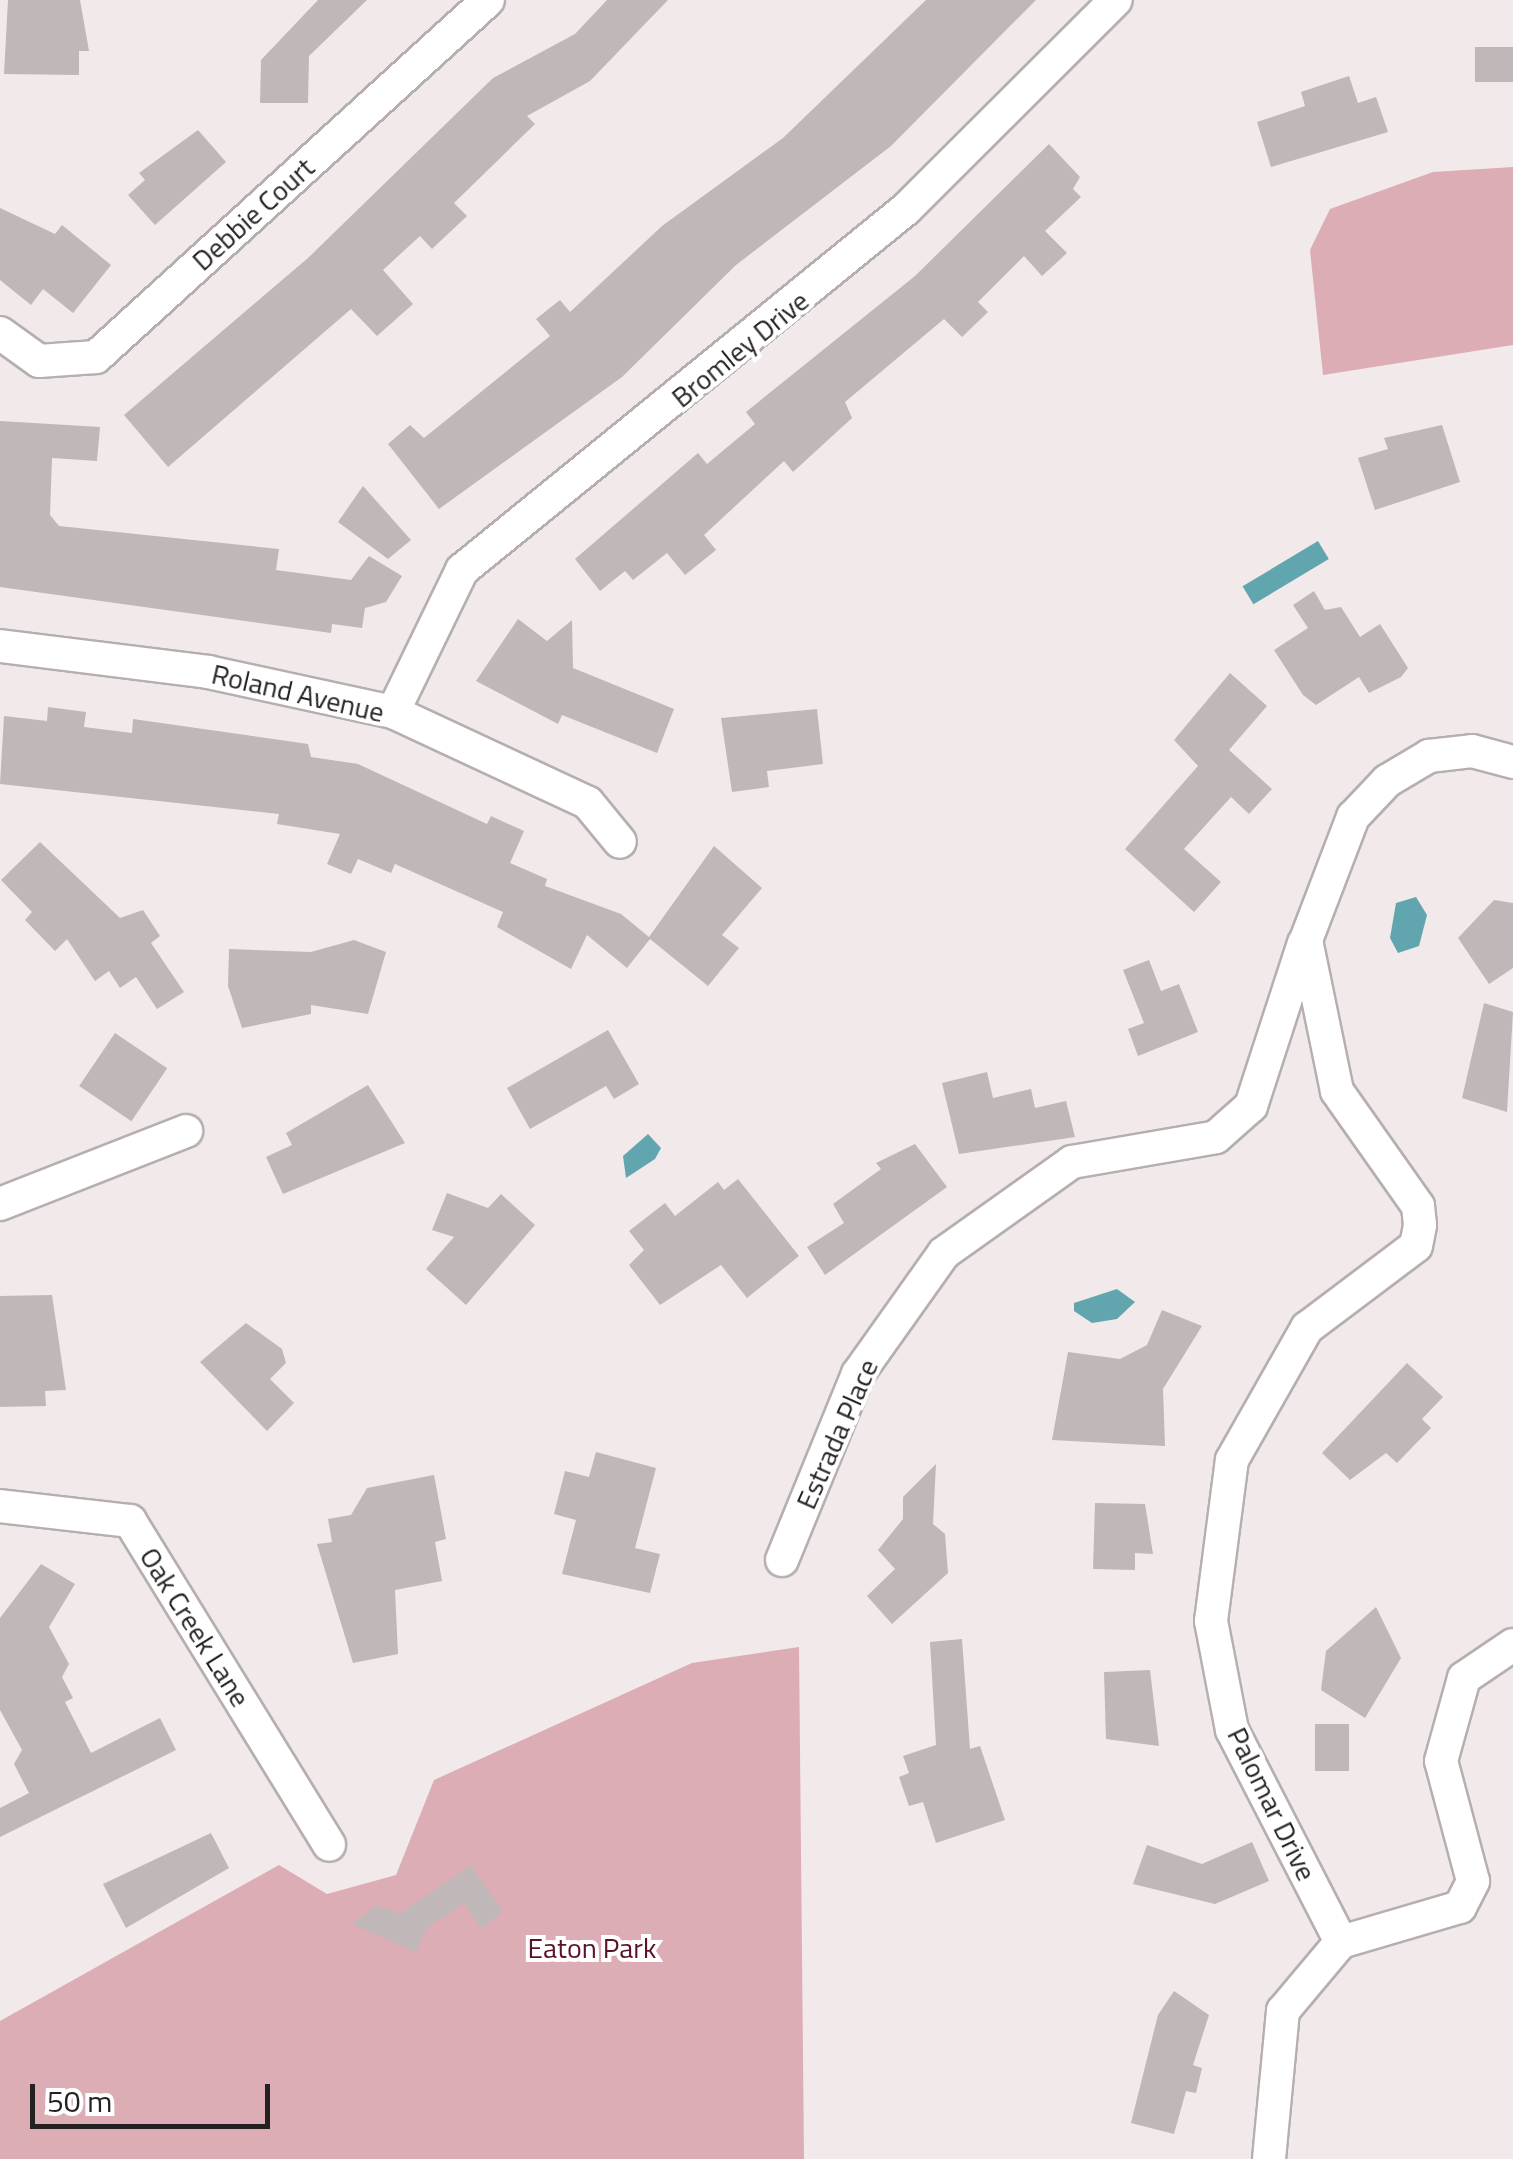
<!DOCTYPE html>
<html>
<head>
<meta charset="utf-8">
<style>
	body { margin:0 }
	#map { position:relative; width:1513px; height:2159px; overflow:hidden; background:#f2e9ea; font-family:"Titillium Web",sans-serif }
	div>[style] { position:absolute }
	.green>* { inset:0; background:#dcadb4 }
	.water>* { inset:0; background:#61a5ae; transform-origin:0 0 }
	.building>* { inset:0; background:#bfb7b8; transform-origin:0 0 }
	.roads { filter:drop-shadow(2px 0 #b6aeaf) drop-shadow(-2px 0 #b6aeaf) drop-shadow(0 2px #b6aeaf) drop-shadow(0 -2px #b6aeaf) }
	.minor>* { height:32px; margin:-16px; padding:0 16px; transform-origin:16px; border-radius:16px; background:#fff }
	span { translate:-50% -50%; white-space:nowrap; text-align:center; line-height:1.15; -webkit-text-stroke:8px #fff; paint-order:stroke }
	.street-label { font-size:28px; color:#242122 }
	.park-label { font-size:28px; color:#581326 }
	.scale { position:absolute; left:30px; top:2084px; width:240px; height:45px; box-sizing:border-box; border:5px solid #242122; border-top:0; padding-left:12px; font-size:30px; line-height:35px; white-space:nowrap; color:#242122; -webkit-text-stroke:8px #fff; paint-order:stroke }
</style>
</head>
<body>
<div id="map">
	<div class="green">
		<i style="clip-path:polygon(1513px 167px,1513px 345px,1323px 375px,1310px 250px,1330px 209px,1433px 172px)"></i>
		<i style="clip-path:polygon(799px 1647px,804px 2159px,0 2159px,0 2021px,279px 1865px,327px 1894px,396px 1875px,434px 1780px,692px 1663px)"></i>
	</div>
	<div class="water">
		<i style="left:1318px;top:541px;width:21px;height:88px;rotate:59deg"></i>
		<i style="clip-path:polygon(1416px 897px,1427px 915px,1419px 946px,1398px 953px,1390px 938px,1396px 903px)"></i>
		<i style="clip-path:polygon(648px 1134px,661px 1148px,655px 1159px,626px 1178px,623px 1156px)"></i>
		<i style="clip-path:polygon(1117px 1289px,1135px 1302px,1117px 1319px,1092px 1323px,1074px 1311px,1074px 1303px)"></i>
	</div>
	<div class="building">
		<i style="clip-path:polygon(8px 0,80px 0,89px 51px,79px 51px,79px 75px,4px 74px)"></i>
		<i style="clip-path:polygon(318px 0,367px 0,309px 56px,308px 103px,260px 103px,261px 60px)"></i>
		<i style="clip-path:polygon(607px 0,668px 0,590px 81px,527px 116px,535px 124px,454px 203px,467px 216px,432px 249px,420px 236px,383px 270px,413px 304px,377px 336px,351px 309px,168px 467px,124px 415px,308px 258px,493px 78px,575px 34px)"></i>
		<i style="clip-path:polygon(926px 0,1036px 0,891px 146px,736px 265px,622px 377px,439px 509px,388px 444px,410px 425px,424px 438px,550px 336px,536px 319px,560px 300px,570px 312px,662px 226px,783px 138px)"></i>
		<i style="left:1513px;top:47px;width:35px;height:38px;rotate:90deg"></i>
		<i style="clip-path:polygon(1349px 76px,1358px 103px,1376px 97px,1388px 132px,1271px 167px,1257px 122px,1305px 106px,1301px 92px)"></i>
		<i style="clip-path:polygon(198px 130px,226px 162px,155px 225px,128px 195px,145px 180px,139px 173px)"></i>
		<i style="clip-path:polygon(1049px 144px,1080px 177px,1073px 189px,1081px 197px,1045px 231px,1067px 253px,1042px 276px,1024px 256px,978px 302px,988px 312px,962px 337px,944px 319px,845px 402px,852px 418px,793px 472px,784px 461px,704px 535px,716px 550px,685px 575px,667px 553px,633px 580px,625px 571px,600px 591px,575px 559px,698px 453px,707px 464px,755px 424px,746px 412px,915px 276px)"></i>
		<i style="clip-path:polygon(0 208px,55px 234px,62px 225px,111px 265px,73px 313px,43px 289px,31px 305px,0 280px)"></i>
		<i style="clip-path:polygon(0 421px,100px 427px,97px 461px,52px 458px,50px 515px,59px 526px,279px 549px,276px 570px,351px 580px,369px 556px,402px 576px,386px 602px,365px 608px,362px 628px,332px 624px,331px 633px,0 587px)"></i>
		<i style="clip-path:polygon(1442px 425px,1460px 482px,1375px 510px,1358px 458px,1388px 449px,1384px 438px)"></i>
		<i style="clip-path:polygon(363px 486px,411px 540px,388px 559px,338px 522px)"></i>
		<i style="clip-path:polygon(1314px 591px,1325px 610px,1341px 607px,1360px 637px,1380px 624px,1408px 668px,1401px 677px,1369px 693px,1359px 677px,1316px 705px,1303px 695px,1274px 650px,1308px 628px,1293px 605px)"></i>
		<i style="clip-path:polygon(518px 619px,547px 641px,572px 620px,573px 668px,674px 709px,657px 753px,562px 715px,558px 724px,476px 681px)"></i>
		<i style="clip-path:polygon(1230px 673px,1267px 706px,1229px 750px,1272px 789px,1249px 814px,1231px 797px,1184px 849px,1221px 882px,1194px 912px,1125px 849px,1198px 766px,1174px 740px)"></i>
		<i style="clip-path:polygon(48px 707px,86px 712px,84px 727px,132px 733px,133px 719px,308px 744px,311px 757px,358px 764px,487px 824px,491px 816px,524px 831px,510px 863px,547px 879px,545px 886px,621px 914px,649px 937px,714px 846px,762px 888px,722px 935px,739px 948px,708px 986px,650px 939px,627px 968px,587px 935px,571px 969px,497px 927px,503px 912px,395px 864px,391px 873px,358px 859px,351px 874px,327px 864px,340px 834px,277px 824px,279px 814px,0 784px,4px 716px,47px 721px)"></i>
		<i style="clip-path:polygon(817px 709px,823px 764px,767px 771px,769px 787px,732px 792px,721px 718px)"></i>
		<i style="clip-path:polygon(40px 842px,120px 918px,143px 910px,160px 936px,151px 943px,184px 992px,157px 1009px,136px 977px,120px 988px,109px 971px,95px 981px,67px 939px,55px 951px,25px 920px,32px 912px,1px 880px)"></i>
		<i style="clip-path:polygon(1494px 900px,1513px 903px,1513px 968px,1489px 984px,1458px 938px)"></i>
		<i style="clip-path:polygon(354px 940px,386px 952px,368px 1014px,311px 1005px,311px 1014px,242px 1028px,228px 986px,229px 949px,311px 952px)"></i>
		<i style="clip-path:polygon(1149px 960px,1161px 991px,1179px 984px,1198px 1032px,1138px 1056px,1128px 1029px,1144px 1023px,1123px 970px)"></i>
		<i style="clip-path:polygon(1484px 1003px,1513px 1012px,1507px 1112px,1462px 1098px)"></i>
		<i style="clip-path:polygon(608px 1030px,639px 1084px,614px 1099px,606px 1086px,530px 1129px,507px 1088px)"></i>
		<i style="left:115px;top:1033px;width:63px;height:64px;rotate:34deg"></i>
		<i style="clip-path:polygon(987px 1072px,993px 1098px,1031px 1089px,1035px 1108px,1066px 1101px,1075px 1137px,959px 1154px,942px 1083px)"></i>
		<i style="clip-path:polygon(368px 1085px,405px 1143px,283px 1194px,266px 1157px,292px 1145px,286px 1133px)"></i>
		<i style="clip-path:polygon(915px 1144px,947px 1187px,825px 1275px,807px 1247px,844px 1223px,833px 1204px,881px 1169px,876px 1163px)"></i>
		<i style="clip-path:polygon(738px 1179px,799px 1256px,747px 1298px,721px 1265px,660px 1305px,629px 1265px,644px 1250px,629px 1231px,665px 1203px,675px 1216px,718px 1182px,724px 1190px)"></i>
		<i style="clip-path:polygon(447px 1193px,488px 1208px,501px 1194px,535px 1225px,466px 1305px,426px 1269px,454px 1237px,432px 1230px)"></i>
		<i style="clip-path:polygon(52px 1295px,66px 1390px,45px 1391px,46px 1406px,0 1407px,0 1296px)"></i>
		<i style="clip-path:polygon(1162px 1310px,1202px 1326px,1163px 1389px,1165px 1446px,1052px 1440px,1068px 1352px,1120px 1359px,1147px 1345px)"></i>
		<i style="clip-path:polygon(246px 1323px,282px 1349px,286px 1363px,270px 1379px,294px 1403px,267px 1431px,200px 1362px)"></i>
		<i style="clip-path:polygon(1407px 1363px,1443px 1397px,1422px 1419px,1431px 1428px,1397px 1463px,1386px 1453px,1350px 1480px,1322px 1453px)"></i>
		<i style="clip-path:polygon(596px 1452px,656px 1468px,635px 1548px,660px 1554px,650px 1593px,562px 1574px,576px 1520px,554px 1514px,565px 1471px,589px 1477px)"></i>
		<i style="clip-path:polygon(936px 1464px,933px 1524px,945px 1534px,948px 1573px,892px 1624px,867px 1596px,895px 1569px,878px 1550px,903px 1519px,903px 1497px)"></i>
		<i style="clip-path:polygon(434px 1475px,446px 1539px,435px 1542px,442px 1581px,395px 1590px,398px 1654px,353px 1663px,317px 1544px,332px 1542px,328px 1519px,351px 1515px,367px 1488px)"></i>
		<i style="clip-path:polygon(1095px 1503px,1145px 1504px,1153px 1554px,1135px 1553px,1135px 1570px,1093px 1569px)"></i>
		<i style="clip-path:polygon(41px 1564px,75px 1584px,49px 1627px,69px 1664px,62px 1677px,73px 1698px,65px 1702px,91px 1753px,160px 1718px,176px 1750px,0 1837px,0 1808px,29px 1793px,14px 1764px,22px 1750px,0 1710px,0 1618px)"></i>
		<i style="clip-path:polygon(1376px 1607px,1401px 1658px,1365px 1718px,1321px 1690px,1326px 1651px)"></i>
		<i style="clip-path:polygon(962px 1639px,970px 1749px,980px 1746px,1005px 1820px,936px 1843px,923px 1802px,909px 1806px,899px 1777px,909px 1773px,903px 1756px,936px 1745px,930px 1642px)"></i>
		<i style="clip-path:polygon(1150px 1670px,1159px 1746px,1106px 1739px,1104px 1672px)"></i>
		<i style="left:1315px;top:1724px;width:34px;height:47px"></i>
		<i style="clip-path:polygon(211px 1833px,229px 1868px,126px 1928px,103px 1884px)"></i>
		<i style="clip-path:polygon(1252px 1842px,1269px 1881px,1215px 1904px,1133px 1884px,1147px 1845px,1202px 1864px)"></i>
		<i style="clip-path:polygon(471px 1865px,503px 1912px,481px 1928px,464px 1903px,427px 1928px,416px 1952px,352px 1924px,377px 1905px,400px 1914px)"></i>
		<i style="clip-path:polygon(1174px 1991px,1209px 2015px,1193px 2065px,1202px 2068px,1196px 2093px,1186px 2091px,1174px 2134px,1131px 2123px,1158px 2015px)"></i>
	</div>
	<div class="roads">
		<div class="minor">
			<i style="left:0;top:333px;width:48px;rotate:35.7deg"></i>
			<i style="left:39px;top:361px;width:57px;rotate:-4deg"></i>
			<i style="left:96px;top:357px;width:530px;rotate:-42.32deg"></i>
			<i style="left:0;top:646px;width:210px;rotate:7.1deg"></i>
			<i style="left:208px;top:672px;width:189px;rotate:12.2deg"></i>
			<i style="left:393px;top:712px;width:215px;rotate:25deg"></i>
			<i style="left:588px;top:803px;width:50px;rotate:50.6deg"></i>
			<i style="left:393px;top:712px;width:158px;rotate:-64.1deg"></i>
			<i style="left:462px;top:570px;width:572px;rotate:-39.11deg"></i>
			<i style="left:906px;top:209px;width:296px;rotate:-44.9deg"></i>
			<i style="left:0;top:1204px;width:200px;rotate:-21.4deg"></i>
			<i style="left:0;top:1506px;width:131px;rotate:6.6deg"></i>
			<i style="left:130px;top:1521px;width:380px;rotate:58.4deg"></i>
			<i style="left:782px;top:1560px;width:201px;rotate:-67.8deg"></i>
			<i style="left:858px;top:1374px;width:148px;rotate:-54.6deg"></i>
			<i style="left:944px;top:1253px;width:157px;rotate:-35.4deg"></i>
			<i style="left:1072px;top:1162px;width:146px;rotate:-9.8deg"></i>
			<i style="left:1216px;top:1137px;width:47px;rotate:-41.5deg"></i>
			<i style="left:1251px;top:1106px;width:171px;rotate:-72deg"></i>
			<i style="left:1341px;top:1942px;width:238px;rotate:-117.2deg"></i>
			<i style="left:1232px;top:1730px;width:111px;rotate:-100.9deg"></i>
			<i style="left:1211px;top:1621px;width:162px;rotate:-82.6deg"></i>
			<i style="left:1232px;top:1460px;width:152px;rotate:-60.4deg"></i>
			<i style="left:1307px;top:1328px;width:136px;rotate:-37deg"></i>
			<i style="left:1416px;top:1246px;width:21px;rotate:-79deg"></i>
			<i style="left:1420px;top:1225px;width:19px;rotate:-96deg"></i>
			<i style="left:1418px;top:1206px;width:141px;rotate:-125.2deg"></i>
			<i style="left:1337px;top:1091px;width:154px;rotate:-101.6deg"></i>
			<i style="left:1306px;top:940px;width:132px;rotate:-69.1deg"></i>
			<i style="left:1353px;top:817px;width:50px;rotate:-46.6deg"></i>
			<i style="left:1387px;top:781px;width:49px;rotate:-30.8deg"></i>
			<i style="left:1429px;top:756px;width:43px;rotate:-6.6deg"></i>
			<i style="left:1472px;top:751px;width:42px;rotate:15deg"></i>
			<i style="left:1341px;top:1942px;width:124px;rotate:-16.4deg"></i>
			<i style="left:1460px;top:1907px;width:29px;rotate:-63deg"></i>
			<i style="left:1473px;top:1881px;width:124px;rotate:-104.9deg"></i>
			<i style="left:1441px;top:1761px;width:86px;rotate:-74.5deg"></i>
			<i style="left:1464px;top:1678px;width:59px;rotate:-34deg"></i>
			<i style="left:1269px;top:2159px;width:149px;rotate:-84.6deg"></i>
			<i style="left:1283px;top:2011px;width:90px;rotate:-50deg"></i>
		</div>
	</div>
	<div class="street-label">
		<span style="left:253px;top:214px;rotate:-42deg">Debbie Court</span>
		<span style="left:740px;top:349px;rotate:-39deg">Bromley Drive</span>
		<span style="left:298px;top:693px;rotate:13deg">Roland Avenue</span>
		<span style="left:837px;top:1434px;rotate:-66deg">Estrada Place</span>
		<span style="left:195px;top:1627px;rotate:58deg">Oak Creek Lane</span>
		<span style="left:1272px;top:1804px;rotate:64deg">Palomar Drive</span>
	</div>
	<div class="park-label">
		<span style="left:592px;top:1948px">Eaton Park</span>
	</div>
	<div class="scale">50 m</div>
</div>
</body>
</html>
